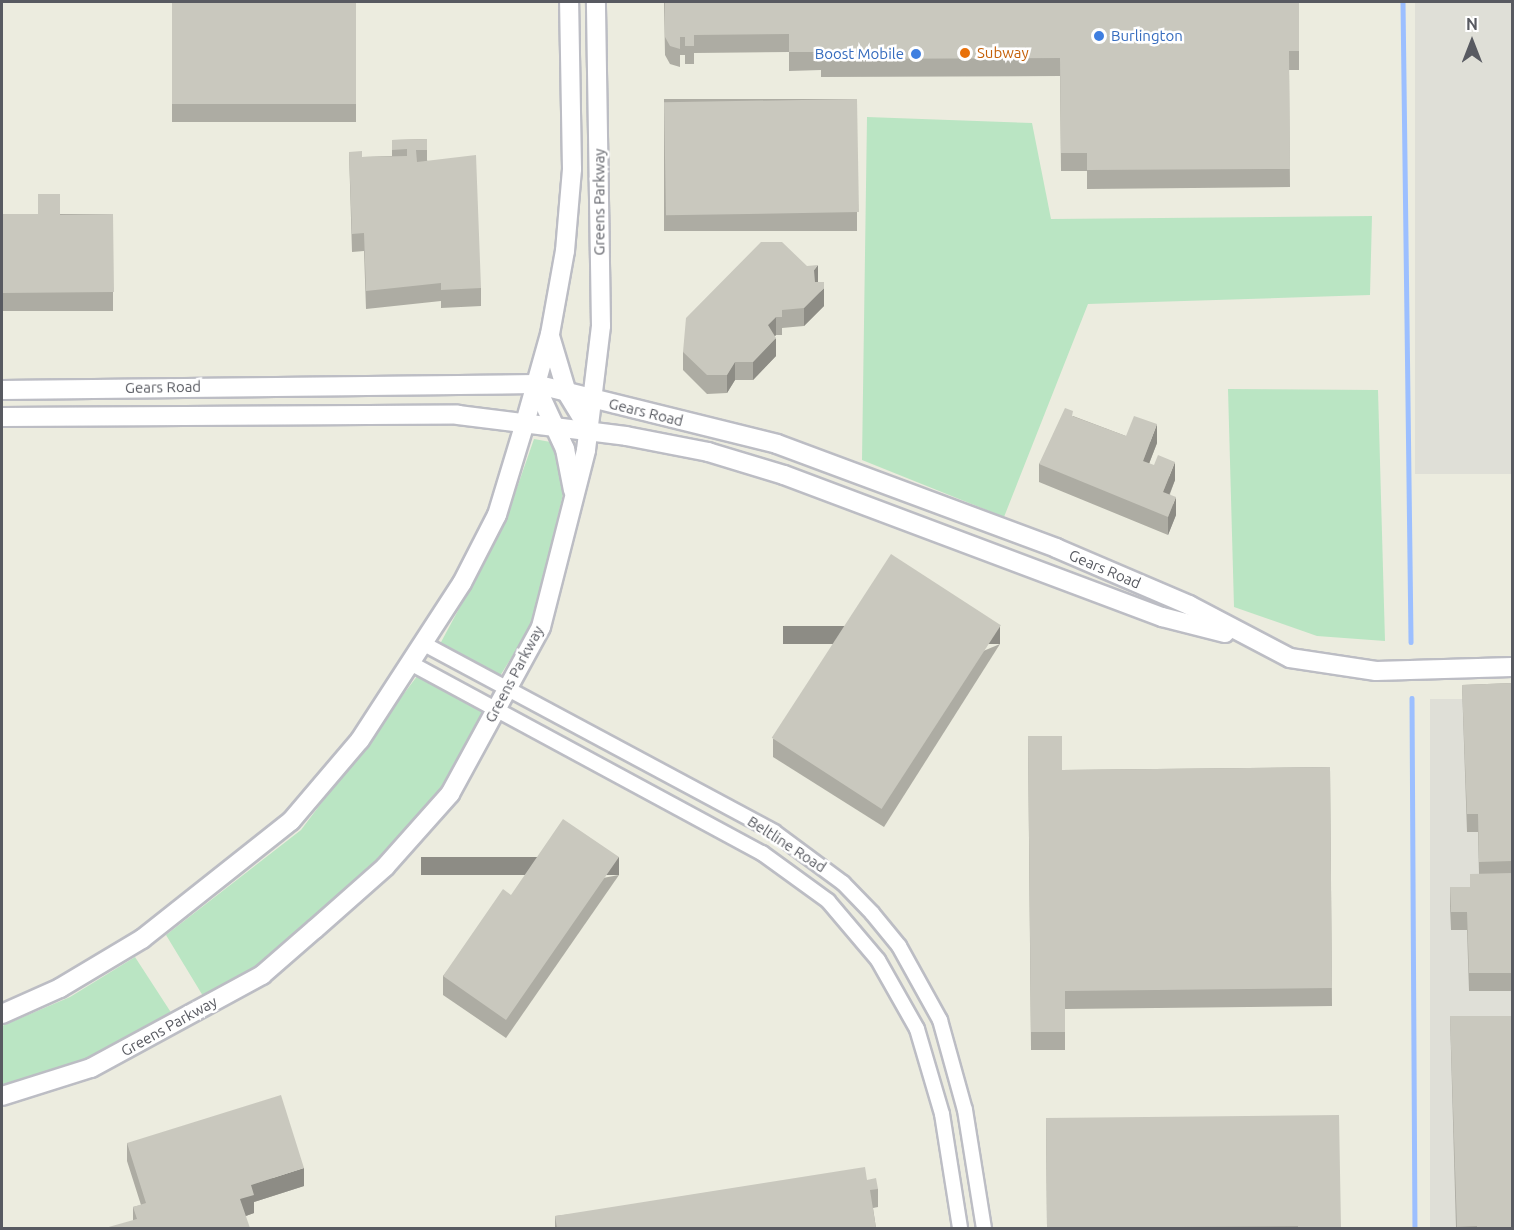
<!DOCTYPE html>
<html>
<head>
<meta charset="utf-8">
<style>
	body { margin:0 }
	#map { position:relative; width:1514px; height:1230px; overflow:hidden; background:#ececdf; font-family:Ubuntu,sans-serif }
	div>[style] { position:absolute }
	.industrial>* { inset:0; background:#dfdfd7; transform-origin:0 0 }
	.green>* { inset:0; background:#bae5c3 }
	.stream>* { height:4.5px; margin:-2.25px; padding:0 2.25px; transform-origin:2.25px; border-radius:2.25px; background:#9cbfff }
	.roads { filter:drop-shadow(2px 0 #bcbdc4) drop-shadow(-2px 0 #bcbdc4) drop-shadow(0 2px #bcbdc4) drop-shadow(0 -2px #bcbdc4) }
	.minor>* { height:14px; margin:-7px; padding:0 7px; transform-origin:7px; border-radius:7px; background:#fff }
	.tertiary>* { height:18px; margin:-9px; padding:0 9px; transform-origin:9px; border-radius:9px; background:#fff }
	.wall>* { inset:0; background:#adaca3; transform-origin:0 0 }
	.shaded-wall>* { inset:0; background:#8d8c85; transform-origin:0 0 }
	.building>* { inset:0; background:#c9c8be; transform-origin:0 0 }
	.dots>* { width:16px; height:16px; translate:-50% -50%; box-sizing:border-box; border:3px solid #fff; border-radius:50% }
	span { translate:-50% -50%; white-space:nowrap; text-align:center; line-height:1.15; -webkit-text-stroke:5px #fff; paint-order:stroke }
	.shop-label { font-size:15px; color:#366cbe }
	.left { translate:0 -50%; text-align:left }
	.right { translate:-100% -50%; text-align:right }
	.food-label { font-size:15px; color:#c56008 }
	.street-label { font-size:15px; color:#585a61 }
	.frame { position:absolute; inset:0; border:3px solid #585a61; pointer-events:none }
	.north { position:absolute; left:1442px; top:12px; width:60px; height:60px; -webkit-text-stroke:4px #fff; paint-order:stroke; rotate:0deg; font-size:16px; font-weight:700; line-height:24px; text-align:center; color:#585a61 }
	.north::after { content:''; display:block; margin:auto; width:21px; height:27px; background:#585a61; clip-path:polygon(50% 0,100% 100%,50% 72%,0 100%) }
</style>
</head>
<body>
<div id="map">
	<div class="industrial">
		<i style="left:1415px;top:2px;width:97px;height:472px"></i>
		<i style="left:1512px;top:699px;width:529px;height:82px;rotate:90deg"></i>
	</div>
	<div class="green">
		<i style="clip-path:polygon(867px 117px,1032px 123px,1051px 219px,1372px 216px,1370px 295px,1088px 304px,1004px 517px,862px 460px)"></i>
		<i style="clip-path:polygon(1228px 389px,1378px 390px,1385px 641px,1317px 636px,1234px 607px)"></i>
		<i style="clip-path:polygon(534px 439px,556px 443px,565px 486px,532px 624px,500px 676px,440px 644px,504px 525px)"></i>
		<i style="clip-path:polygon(418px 675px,482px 712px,441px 789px,376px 861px,258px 965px,203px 996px,166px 935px,301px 830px)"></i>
		<i style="clip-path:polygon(135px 957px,172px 1014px,88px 1058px,2px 1085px,2px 1026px,70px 997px)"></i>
	</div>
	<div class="stream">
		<i style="left:1403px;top:2px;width:640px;rotate:89.28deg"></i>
		<i style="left:1412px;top:698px;width:530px;rotate:89.68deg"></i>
	</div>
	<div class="roads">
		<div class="minor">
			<i style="left:424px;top:644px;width:397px;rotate:28.2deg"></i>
			<i style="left:774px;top:832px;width:86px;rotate:36.5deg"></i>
			<i style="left:843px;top:883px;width:42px;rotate:46deg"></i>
			<i style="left:872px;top:913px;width:43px;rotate:50.7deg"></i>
			<i style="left:899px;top:946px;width:85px;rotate:61deg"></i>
			<i style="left:940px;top:1020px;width:93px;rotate:74.5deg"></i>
			<i style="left:965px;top:1110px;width:120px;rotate:80.9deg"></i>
			<i style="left:412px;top:664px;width:398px;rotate:28.4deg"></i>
			<i style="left:762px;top:853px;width:82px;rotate:36deg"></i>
			<i style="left:828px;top:901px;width:77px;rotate:49.7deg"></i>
			<i style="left:878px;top:960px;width:79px;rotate:60.5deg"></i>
			<i style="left:917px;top:1029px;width:89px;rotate:73.6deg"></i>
			<i style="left:942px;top:1114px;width:115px;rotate:81deg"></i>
		</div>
		<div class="tertiary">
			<i style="left:550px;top:336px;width:59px;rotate:73.4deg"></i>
			<i style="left:567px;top:393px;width:44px;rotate:58.8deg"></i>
			<i style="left:535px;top:384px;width:72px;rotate:65.2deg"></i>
			<i style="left:565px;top:449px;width:42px;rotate:79deg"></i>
			<i style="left:2px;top:390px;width:533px;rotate:-0.64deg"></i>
			<i style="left:535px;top:384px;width:249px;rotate:13.9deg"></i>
			<i style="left:777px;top:444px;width:298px;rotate:20.4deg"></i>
			<i style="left:1056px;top:548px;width:145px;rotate:23.2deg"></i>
			<i style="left:1189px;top:605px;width:114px;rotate:27.7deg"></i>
			<i style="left:1290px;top:658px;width:87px;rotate:8.6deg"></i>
			<i style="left:1376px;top:671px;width:136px;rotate:-1.7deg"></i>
			<i style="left:2px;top:417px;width:456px;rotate:-0.3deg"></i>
			<i style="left:458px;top:415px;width:169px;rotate:7.1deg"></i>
			<i style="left:626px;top:436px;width:84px;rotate:11deg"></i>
			<i style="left:708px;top:452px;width:79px;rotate:16.8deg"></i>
			<i style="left:784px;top:475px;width:404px;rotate:20.6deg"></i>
			<i style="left:1162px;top:617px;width:65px;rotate:14.3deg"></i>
			<i style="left:2px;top:1014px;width:64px;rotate:-24.1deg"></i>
			<i style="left:60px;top:988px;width:96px;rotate:-30.9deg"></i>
			<i style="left:142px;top:939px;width:190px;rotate:-38.4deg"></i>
			<i style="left:291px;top:821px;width:106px;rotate:-49.6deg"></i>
			<i style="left:360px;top:740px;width:187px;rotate:-57deg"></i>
			<i style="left:462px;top:583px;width:76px;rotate:-62.8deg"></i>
			<i style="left:497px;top:515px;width:96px;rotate:-73.1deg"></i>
			<i style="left:525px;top:423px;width:92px;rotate:-74.3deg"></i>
			<i style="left:550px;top:334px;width:84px;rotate:-79.8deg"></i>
			<i style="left:565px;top:251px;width:82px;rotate:-85.1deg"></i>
			<i style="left:572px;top:169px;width:167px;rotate:-91deg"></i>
			<i style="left:2px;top:1096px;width:93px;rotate:-17.5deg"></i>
			<i style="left:91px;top:1068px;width:195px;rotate:-28.5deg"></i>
			<i style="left:262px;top:975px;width:70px;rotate:-41deg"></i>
			<i style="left:315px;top:929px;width:94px;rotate:-41.5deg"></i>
			<i style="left:385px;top:867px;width:98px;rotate:-48.3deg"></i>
			<i style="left:450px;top:794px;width:190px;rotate:-61.4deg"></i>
			<i style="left:541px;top:627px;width:183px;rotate:-75.7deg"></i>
			<i style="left:586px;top:450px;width:125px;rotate:-83.1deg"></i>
			<i style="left:601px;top:326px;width:324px;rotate:-90.9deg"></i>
		</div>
	</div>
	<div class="wall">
		<i style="left:172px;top:2px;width:184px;height:120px"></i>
		<i style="clip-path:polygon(664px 2px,1299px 2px,1299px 70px,1289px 70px,1290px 187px,1087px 189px,1087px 171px,1061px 171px,1060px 76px,821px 77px,821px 70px,789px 71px,789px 52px,694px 53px,694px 64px,685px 64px,685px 55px,680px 55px,680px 67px,670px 64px,665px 55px)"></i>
		<i style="left:857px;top:99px;width:132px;height:193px;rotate:90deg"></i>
		<i style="clip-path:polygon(427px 139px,427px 160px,481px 288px,481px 306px,441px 308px,441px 301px,366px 309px,364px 251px,352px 252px,349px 152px,362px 157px,392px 156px,392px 140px)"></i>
		<i style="left:2px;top:214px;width:111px;height:97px"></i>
		<i style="clip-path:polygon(818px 282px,824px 306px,804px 326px,782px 328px,782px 335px,776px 335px,775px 336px,776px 356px,753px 380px,735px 380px,727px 393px,707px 394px,683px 370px,683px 352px)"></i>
		<i style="clip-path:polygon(1073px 416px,1126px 436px,1157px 443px,1149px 464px,1175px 480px,1170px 494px,1176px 515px,1168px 535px,1039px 482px,1039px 464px)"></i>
		<i style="clip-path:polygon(1000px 644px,884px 827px,773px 757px,773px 739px)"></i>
		<i style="clip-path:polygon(1512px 683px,1512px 991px,1469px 991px,1467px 930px,1451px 930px,1450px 906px,1450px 887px,1470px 887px,1479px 874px,1478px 832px,1467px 832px,1462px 685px)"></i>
		<i style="clip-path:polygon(1028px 736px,1062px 770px,1330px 767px,1332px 1006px,1065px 1009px,1065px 1050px,1031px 1050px)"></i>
		<i style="clip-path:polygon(619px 875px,506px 1038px,443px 995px,443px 976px,511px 895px)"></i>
		<i style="clip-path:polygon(1450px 1016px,1512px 1228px,1456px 1228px)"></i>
		<i style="clip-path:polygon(1046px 1118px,1341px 1228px,1047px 1228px)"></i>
		<i style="clip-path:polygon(127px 1143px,304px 1186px,254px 1202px,254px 1213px,246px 1216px,133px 1220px,133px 1207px,141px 1205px,127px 1161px)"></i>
		<i style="clip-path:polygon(867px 1180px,878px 1189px,878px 1207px,873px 1208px,876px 1228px,555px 1228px,555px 1216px)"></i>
	</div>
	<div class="shaded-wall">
		<i style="clip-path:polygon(818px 265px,818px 283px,814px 288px,814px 270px)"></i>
		<i style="clip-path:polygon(824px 288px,824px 306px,804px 326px,804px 308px)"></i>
		<i style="clip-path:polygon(776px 317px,776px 335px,768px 343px,768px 325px)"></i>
		<i style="clip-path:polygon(776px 338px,776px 356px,753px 380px,753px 362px)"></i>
		<i style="clip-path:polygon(735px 362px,735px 380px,727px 393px,727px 375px)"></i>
		<i style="clip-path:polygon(1157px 424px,1157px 443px,1143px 479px,1143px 461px)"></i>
		<i style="clip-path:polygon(1175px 462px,1175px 480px,1163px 510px,1163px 492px)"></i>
		<i style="clip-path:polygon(1176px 497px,1176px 515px,1168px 535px,1168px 517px)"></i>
		<i style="left:1000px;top:626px;width:18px;height:217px;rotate:90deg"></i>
		<i style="left:619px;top:857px;width:18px;height:198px;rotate:90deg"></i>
		<i style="clip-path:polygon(304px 1168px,304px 1186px,254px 1202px,254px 1213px,240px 1218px,240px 1199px,251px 1185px)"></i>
	</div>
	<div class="building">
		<i style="left:172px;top:2px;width:184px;height:102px"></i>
		<i style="clip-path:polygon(665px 2px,1299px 2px,1299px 51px,1289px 51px,1290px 169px,1087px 170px,1087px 153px,1061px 153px,1060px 58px,821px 59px,821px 52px,789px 52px,789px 34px,694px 35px,694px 46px,685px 46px,685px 37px,680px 37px,680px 49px,670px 46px,665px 37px)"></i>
		<i style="left:857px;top:99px;width:113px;height:193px;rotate:89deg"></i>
		<i style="clip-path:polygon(427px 139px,427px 150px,416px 150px,417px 162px,476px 155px,481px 288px,441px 290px,441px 283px,366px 291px,364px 233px,352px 234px,349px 152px,362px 151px,362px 157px,407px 156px,407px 149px,392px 150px,392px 140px)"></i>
		<i style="clip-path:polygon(38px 194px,60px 194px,60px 215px,113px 214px,114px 292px,2px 293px,2px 214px,38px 214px)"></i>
		<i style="clip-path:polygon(761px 242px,782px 242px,807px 266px,818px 265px,814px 270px,815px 282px,824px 282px,824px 288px,804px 308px,782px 310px,782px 317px,776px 317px,768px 325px,776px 338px,753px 362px,735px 362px,727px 375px,707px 375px,683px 352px,686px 318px)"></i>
		<i style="clip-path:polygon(1065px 408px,1073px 411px,1072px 416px,1126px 436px,1134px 416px,1157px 424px,1143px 461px,1154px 465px,1158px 455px,1175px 462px,1163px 492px,1176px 497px,1168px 517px,1039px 464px)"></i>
		<i style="left:891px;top:554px;width:131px;height:219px;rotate:33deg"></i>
		<i style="clip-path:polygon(1512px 683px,1512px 861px,1479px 862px,1478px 814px,1467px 814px,1462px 685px)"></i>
		<i style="clip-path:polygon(1028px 736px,1062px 736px,1062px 770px,1330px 767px,1332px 988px,1065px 991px,1065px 1032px,1031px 1032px)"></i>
		<i style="clip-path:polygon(563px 819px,619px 857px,506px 1020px,443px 976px,503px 889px,511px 895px)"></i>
		<i style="clip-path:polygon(1512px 873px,1512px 973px,1469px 973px,1467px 912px,1451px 912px,1450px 887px,1470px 887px,1470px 874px)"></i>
		<i style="clip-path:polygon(1450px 1016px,1512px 1016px,1512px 1228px,1477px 1228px,1477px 1226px,1457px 1227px)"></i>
		<i style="clip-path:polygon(281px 1095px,304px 1168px,251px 1185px,254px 1195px,240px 1199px,250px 1228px,105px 1228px,137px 1219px,133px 1207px,146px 1203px,127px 1143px)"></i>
		<i style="clip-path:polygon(1339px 1115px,1341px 1228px,1298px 1228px,1298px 1226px,1047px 1228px,1046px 1118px)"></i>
		<i style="clip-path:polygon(865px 1167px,867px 1180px,876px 1178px,878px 1189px,870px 1190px,876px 1228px,557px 1228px,555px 1216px)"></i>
	</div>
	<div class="dots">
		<i style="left:1099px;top:36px;background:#3f7fe0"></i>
		<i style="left:965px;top:53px;background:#e8710a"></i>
		<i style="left:916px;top:54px;background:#3f7fe0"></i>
	</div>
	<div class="shop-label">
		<span class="left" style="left:1111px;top:36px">Burlington</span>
		<span class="right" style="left:904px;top:54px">Boost Mobile</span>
	</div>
	<div class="food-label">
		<span class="left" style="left:977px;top:53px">Subway</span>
	</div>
	<div class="street-label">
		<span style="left:599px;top:202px;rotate:-90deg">Greens Parkway</span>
		<span style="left:163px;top:387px;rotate:-1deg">Gears Road</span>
		<span style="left:646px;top:412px;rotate:14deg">Gears Road</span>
		<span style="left:1105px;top:569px;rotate:23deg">Gears Road</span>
		<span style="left:514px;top:674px;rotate:-62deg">Greens Parkway</span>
		<span style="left:787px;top:844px;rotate:33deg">Beltline Road</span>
		<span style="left:169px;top:1026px;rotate:-29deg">Greens Parkway</span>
	</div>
	<div class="frame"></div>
	<div class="north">N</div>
</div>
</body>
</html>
